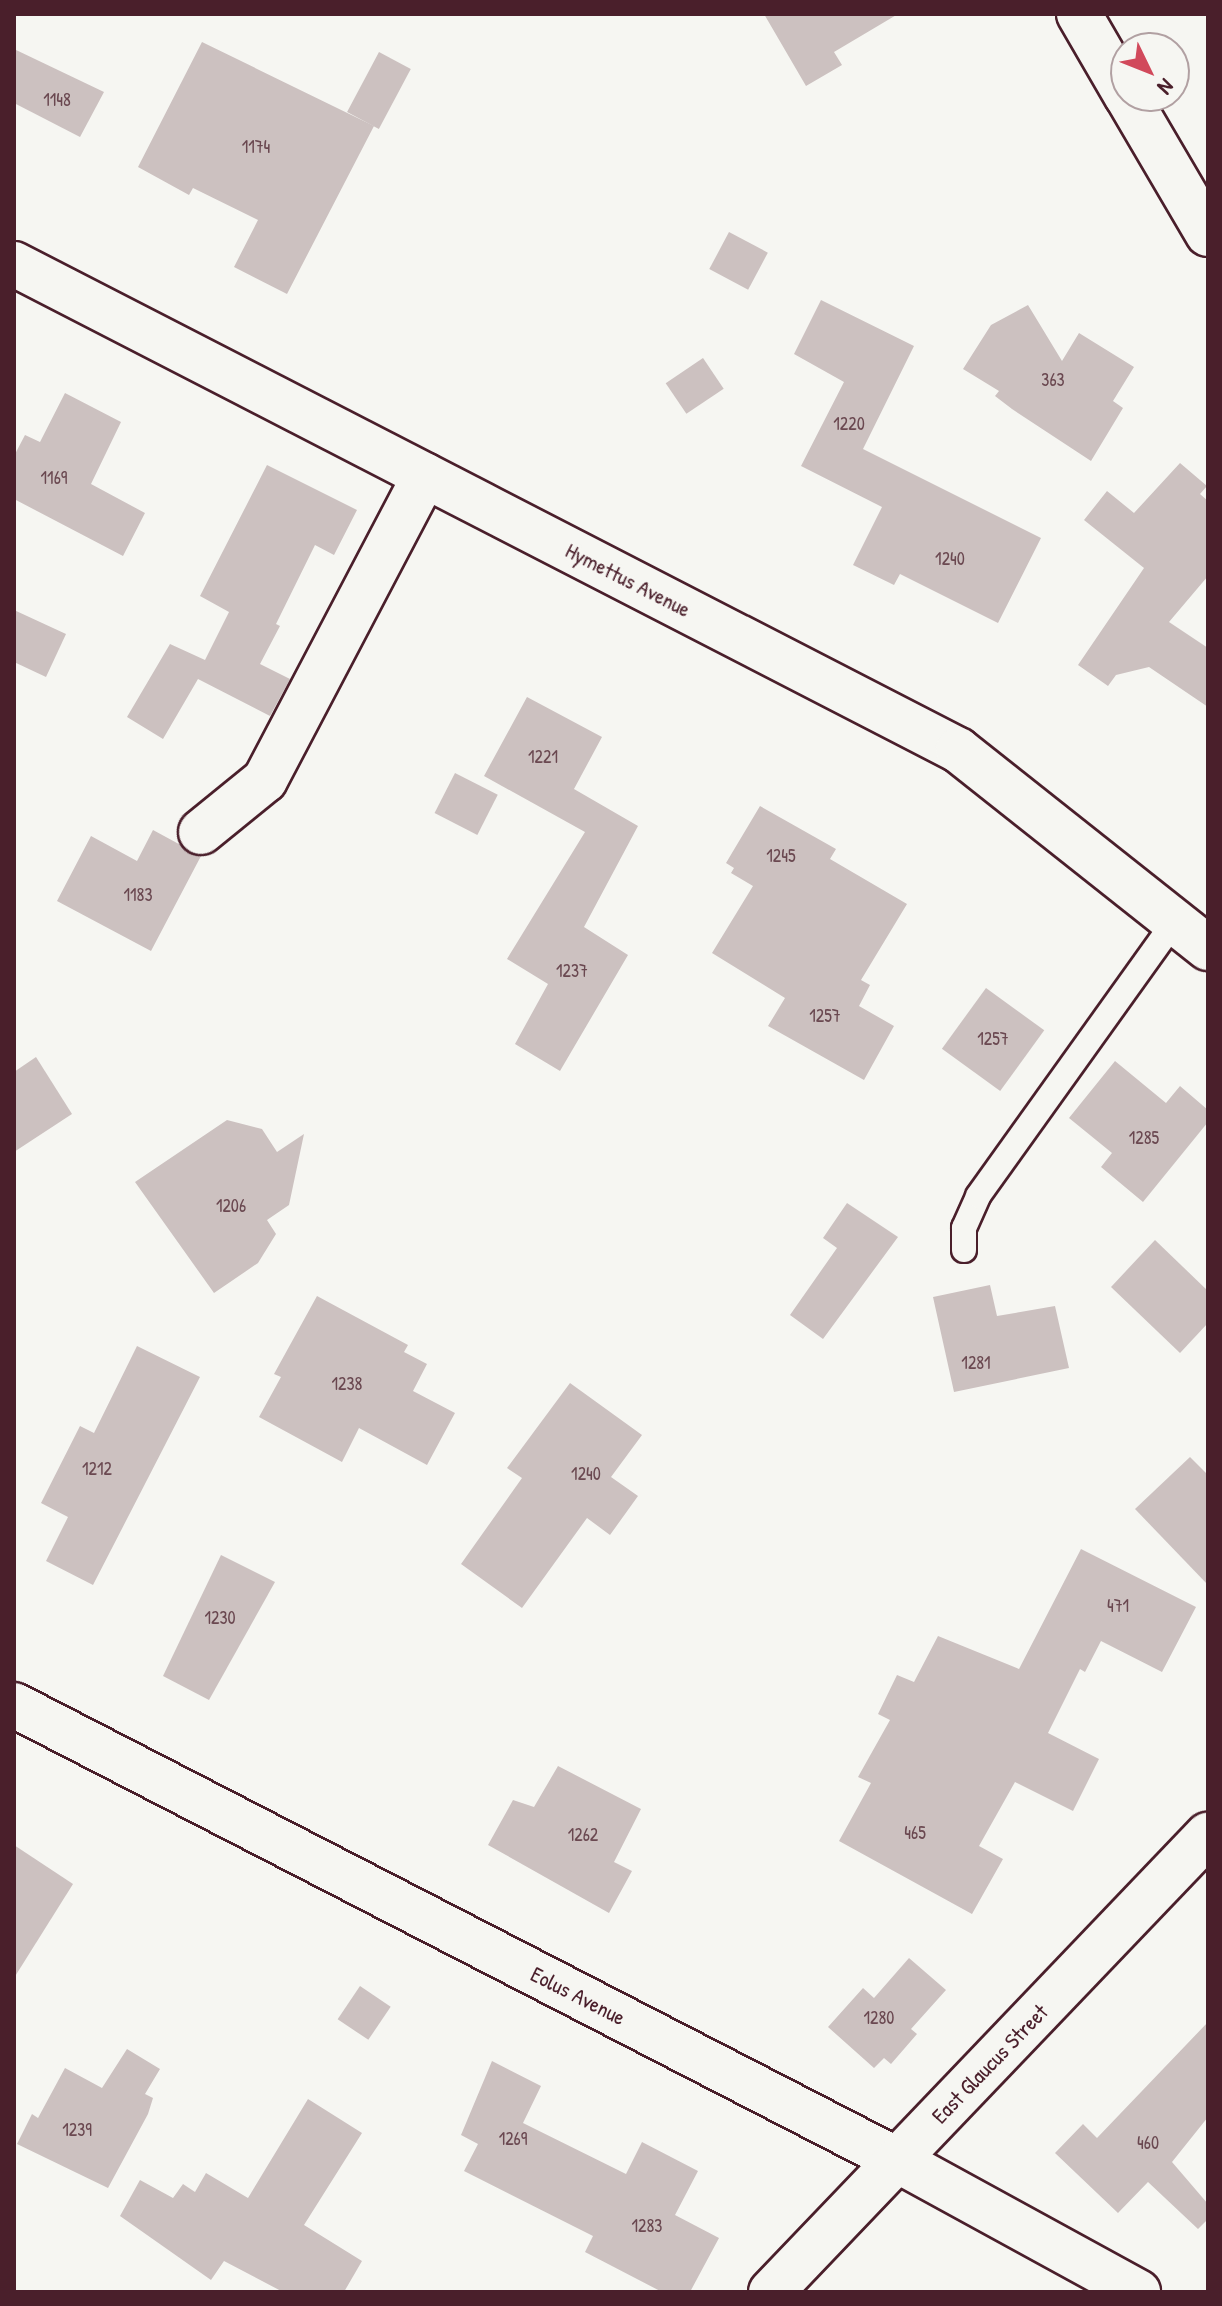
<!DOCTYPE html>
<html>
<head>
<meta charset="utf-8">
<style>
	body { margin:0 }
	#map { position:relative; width:1222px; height:2306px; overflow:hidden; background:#f6f6f2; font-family:"Patrick Hand",sans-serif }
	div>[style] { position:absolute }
	.building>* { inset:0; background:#ccc1c0; transform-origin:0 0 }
	.roads { filter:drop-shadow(2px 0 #4a1f2b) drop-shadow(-2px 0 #4a1f2b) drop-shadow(0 2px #4a1f2b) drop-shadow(0 -2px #4a1f2b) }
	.service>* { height:24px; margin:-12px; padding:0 12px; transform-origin:12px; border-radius:12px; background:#f6f6f2 }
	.minor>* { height:44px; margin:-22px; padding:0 22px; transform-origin:22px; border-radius:22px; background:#f6f6f2 }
	.tertiary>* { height:44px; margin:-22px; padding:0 22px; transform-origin:22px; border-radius:22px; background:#f6f6f2 }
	span { translate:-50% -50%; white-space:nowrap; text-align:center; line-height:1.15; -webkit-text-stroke:6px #f6f6f2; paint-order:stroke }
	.number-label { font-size:18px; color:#6a4850 }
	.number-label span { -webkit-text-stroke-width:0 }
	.street-label { font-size:22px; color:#4a1f2b }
	.frame { position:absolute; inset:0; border:16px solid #4a1f2b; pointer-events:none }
	.north { position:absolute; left:1110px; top:32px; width:80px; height:80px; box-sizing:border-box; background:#f6f6f2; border:2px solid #b1a0a2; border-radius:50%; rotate:133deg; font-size:22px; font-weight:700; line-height:32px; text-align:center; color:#4a1f2b }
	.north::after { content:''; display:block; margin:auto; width:28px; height:36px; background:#d1495b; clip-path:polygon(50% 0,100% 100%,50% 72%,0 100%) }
</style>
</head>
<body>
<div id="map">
	<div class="building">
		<i style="clip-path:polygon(764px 14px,898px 14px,834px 52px,842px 65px,806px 86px)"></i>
		<i style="clip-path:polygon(202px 42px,374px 126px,287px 294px,234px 267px,258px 220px,193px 188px,189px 195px,138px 167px)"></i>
		<i style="clip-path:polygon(14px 49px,104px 92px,80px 137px,14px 103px)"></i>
		<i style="left:379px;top:52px;width:36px;height:68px;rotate:28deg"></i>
		<i style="left:729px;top:232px;width:44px;height:42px;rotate:28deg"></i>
		<i style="clip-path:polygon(821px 300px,914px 346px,863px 449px,1041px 538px,998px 623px,900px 574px,894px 585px,853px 565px,882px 507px,801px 466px,844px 382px,794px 354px)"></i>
		<i style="clip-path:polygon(1028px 305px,1062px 361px,1079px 333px,1134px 367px,1113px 401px,1123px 408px,1091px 461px,1012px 409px,995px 396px,999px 391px,963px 369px,991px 325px)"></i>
		<i style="left:703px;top:358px;width:37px;height:45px;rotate:56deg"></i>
		<i style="clip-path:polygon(65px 393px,121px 422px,91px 484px,145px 513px,123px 556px,14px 499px,14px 456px,25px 435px,40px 442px)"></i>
		<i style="clip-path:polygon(1180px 463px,1207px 486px,1200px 494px,1208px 501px,1208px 576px,1169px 622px,1208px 648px,1208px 707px,1149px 667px,1116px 675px,1108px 686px,1078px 665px,1144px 568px,1084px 520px,1107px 491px,1134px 513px)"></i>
		<i style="clip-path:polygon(267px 465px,357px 510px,334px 555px,315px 545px,276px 624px,280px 626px,260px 664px,290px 679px,270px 716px,198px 679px,163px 739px,127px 717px,170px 644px,205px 660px,229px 612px,200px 596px)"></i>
		<i style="clip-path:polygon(14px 610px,66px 634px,46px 677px,14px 662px)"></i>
		<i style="clip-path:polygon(527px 697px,602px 737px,574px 789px,638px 826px,584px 927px,628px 955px,560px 1071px,515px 1044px,548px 984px,507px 959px,585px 832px,484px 776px)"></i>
		<i style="left:455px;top:773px;width:48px;height:45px;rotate:27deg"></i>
		<i style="clip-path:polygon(760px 806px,836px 849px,830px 859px,907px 904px,861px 980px,870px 985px,859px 1006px,894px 1026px,864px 1080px,768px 1026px,785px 998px,712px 953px,753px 886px,731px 873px,734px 868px,726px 863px)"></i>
		<i style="clip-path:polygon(153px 830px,201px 856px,151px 951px,57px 901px,91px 836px,137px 861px)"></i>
		<i style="left:986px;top:988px;width:72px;height:75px;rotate:36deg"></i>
		<i style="clip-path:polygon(36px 1057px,72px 1114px,14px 1152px,14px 1072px)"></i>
		<i style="clip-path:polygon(1115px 1061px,1166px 1103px,1180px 1086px,1208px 1110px,1208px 1122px,1143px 1202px,1101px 1167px,1112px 1153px,1069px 1118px)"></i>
		<i style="clip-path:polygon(227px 1120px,262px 1129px,277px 1152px,304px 1134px,289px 1205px,267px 1220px,276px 1234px,258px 1263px,214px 1293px,135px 1182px)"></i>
		<i style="clip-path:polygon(847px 1203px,898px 1237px,823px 1339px,790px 1315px,837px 1248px,823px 1238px)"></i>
		<i style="clip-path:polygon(1155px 1240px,1208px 1291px,1208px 1323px,1180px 1353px,1111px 1287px)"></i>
		<i style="clip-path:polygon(990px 1285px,997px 1316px,1055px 1306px,1069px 1368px,954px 1392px,933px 1297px)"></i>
		<i style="clip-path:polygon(317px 1296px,408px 1345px,404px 1352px,427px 1364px,413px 1391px,455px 1413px,427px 1465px,359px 1428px,342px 1462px,259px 1417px,281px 1377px,274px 1374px)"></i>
		<i style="clip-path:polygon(137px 1346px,200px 1377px,93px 1585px,46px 1561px,68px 1517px,41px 1503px,80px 1426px,94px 1433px)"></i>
		<i style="clip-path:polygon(570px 1383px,642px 1435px,611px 1477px,638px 1496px,610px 1535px,587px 1518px,522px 1608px,461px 1564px,522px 1478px,507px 1468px)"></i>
		<i style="clip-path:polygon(1190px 1457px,1208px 1475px,1208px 1585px,1135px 1509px)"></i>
		<i style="clip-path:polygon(1081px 1549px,1196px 1607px,1162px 1672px,1101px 1641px,1085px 1672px,1080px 1669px,1048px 1733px,1099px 1759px,1073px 1811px,1015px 1782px,979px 1846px,1003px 1859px,972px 1914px,839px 1841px,871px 1783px,858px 1777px,890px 1720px,878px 1714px,897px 1675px,914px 1682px,938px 1636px,1019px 1669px)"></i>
		<i style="clip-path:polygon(221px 1555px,275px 1582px,209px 1700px,163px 1676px)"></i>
		<i style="clip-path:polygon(558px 1766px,641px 1809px,614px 1862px,632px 1871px,609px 1913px,488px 1845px,513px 1800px,534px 1807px)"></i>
		<i style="clip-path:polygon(14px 1845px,73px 1884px,14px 1978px)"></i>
		<i style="clip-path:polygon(909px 1958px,946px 1990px,911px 2029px,917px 2034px,891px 2064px,884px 2058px,874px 2068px,828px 2027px,863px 1988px,874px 1998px)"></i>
		<i style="left:360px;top:1986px;width:37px;height:40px;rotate:34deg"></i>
		<i style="clip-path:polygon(1208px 2022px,1208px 2117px,1172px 2162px,1208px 2204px,1208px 2219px,1198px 2229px,1148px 2182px,1118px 2213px,1055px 2153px,1083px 2124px,1097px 2138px)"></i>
		<i style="clip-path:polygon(127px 2049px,160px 2069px,145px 2094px,153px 2098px,148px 2114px,108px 2188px,17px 2144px,32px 2114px,38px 2118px,65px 2068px,102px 2088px)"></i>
		<i style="clip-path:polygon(492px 2061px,541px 2086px,523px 2123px,626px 2174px,642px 2142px,698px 2171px,675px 2215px,719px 2238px,690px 2292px,662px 2292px,585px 2252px,593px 2236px,464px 2171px,478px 2144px,461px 2135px)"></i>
		<i style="clip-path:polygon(308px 2099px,362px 2133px,304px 2225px,362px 2261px,344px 2292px,283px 2292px,224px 2261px,211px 2280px,120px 2216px,140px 2180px,173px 2198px,183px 2184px,195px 2192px,206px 2173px,248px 2198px)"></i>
	</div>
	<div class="roads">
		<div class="service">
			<i style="left:964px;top:1250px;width:22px;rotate:-90deg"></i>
			<i style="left:964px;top:1228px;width:35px;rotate:-66deg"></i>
			<i style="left:978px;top:1196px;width:337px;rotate:-54.4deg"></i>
		</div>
		<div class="minor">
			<i style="left:1079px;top:14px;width:94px;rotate:59.9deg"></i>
			<i style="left:1127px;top:96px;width:160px;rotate:59.6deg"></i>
			<i style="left:201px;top:832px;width:82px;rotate:-39.1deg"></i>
			<i style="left:265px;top:780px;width:344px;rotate:-62.3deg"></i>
			<i style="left:14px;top:1705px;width:993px;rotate:27.26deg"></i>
			<i style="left:897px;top:2160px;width:450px;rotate:-46.3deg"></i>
		</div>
		<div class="tertiary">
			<i style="left:14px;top:264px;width:1062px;rotate:27.24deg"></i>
			<i style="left:958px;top:750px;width:319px;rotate:38.4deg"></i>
			<i style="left:771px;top:2292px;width:182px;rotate:-46.3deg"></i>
			<i style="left:897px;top:2160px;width:275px;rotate:28.7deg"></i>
		</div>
	</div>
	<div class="number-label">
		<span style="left:57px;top:100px">1148</span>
		<span style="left:256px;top:147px">1174</span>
		<span style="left:1053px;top:380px">363</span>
		<span style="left:849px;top:424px">1220</span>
		<span style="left:54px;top:478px">1169</span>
		<span style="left:950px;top:559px">1240</span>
		<span style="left:543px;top:757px">1221</span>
		<span style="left:781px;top:856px">1245</span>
		<span style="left:138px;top:895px">1183</span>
		<span style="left:572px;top:971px">1237</span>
		<span style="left:825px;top:1016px">1257</span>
		<span style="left:993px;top:1039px">1257</span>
		<span style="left:1144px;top:1138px">1285</span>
		<span style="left:231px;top:1206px">1206</span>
		<span style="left:976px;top:1363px">1281</span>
		<span style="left:347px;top:1384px">1238</span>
		<span style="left:97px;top:1469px">1212</span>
		<span style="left:586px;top:1474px">1240</span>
		<span style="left:1118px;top:1606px">471</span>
		<span style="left:220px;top:1618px">1230</span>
		<span style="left:915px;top:1833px">465</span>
		<span style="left:583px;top:1835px">1262</span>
		<span style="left:879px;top:2018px">1280</span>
		<span style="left:77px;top:2130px">1239</span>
		<span style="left:513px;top:2139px">1269</span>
		<span style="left:1148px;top:2143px">460</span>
		<span style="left:647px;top:2226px">1283</span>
	</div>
	<div class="street-label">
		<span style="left:628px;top:580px;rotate:27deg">Hymettus Avenue</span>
		<span style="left:578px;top:1996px;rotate:27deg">Eolus Avenue</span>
		<span style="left:990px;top:2064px;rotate:-46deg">East Glaucus Street</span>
	</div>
	<div class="frame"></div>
	<div class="north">N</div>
</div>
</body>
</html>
